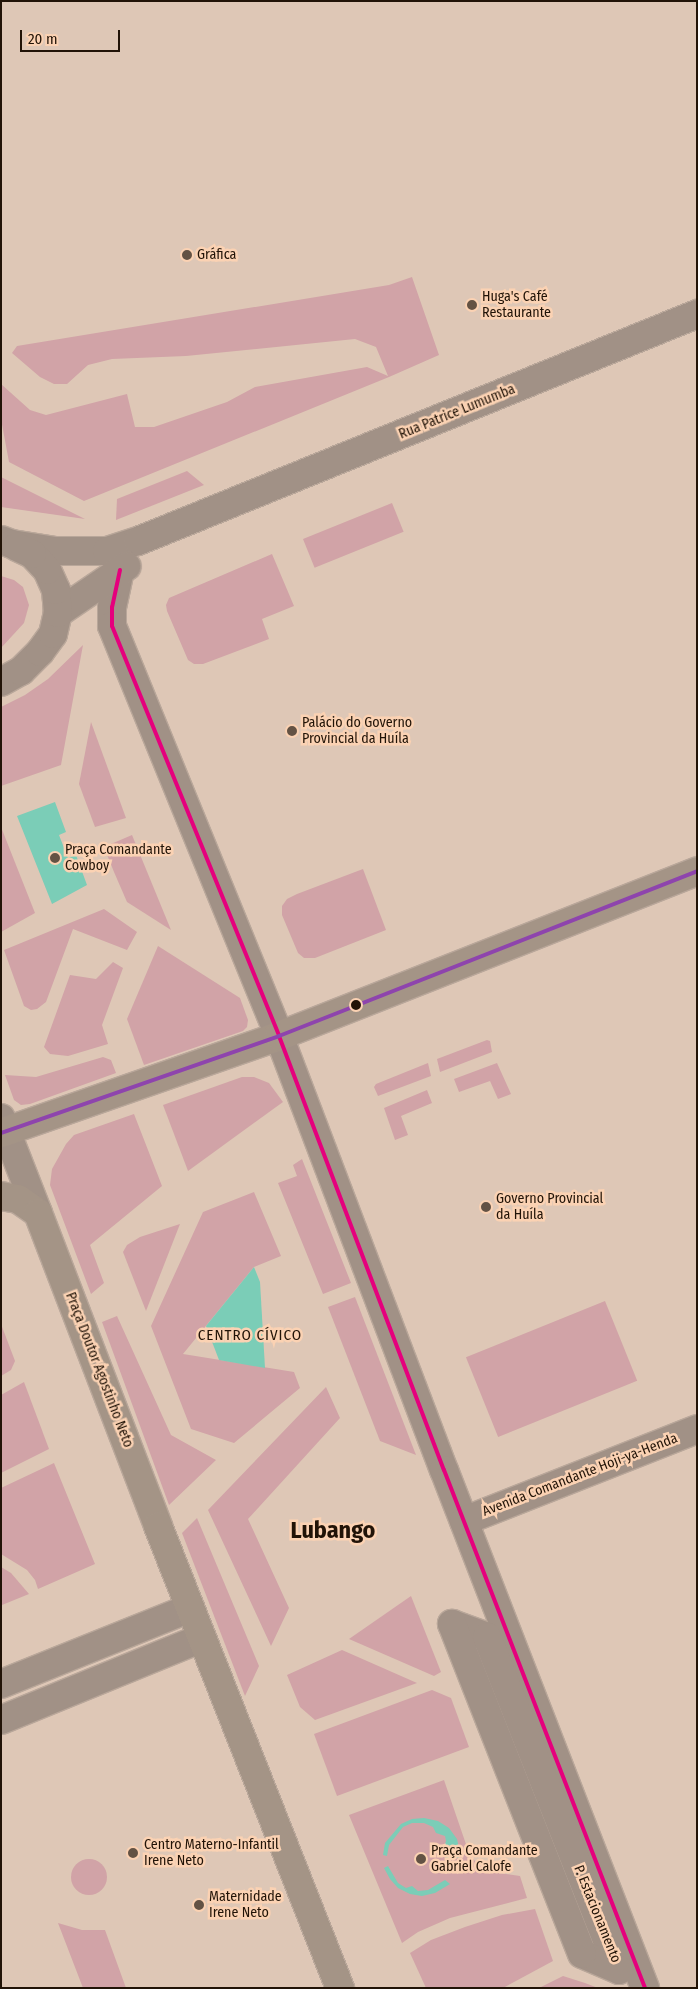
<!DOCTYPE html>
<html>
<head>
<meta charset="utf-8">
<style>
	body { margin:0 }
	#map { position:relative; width:698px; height:1989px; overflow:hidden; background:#dec7b6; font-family:"Fira Sans Condensed",sans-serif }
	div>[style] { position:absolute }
	.green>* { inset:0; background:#d1a3a7; transform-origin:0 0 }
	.round { border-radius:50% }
	.water>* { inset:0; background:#7bcdb7 }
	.roads { filter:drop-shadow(1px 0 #b9a79a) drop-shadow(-1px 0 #b9a79a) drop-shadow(0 1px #b9a79a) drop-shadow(0 -1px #b9a79a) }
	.minor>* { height:28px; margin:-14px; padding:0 14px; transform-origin:14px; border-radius:14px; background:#a19186 }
	.major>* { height:28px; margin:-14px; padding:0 14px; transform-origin:14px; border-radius:14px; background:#a49486 }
	.bus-1>* { height:4px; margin:-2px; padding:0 2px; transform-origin:2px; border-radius:2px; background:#e5007d }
	.bus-2>* { height:4px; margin:-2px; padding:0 2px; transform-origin:2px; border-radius:2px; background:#8e44ad }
	.dots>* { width:14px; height:14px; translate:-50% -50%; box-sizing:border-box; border:2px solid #fbd2b3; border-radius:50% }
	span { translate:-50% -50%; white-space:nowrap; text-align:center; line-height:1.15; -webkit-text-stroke:5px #fbd2b3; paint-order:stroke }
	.poi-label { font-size:14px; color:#211307 }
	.left { translate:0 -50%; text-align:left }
	.street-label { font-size:14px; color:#211307 }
	.neighbourhood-label { font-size:15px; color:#211307; letter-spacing:1px }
	.town-label { font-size:24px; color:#211307; font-weight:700 }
	.frame { position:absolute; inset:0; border:2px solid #211307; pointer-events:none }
	.scale { position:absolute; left:20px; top:30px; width:100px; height:22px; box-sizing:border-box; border:2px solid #211307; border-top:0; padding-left:6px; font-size:15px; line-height:18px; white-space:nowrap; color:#211307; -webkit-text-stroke:4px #fbd2b3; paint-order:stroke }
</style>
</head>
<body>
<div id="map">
	<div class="green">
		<i style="clip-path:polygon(412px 277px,439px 355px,389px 377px,84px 501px,9px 462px,1px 419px,1px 384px,30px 410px,46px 415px,127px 394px,135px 427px,154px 427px,227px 402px,255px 387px,367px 367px,388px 376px,376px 347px,355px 339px,186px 356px,112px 359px,88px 365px,67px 384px,54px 384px,40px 377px,12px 353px,17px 346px,389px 285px)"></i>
		<i style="clip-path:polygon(187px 471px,204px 485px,116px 520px,117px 499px)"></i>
		<i style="clip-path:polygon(1px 477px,85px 519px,1px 507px)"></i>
		<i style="left:392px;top:503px;width:31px;height:96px;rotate:68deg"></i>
		<i style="clip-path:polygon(272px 554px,294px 606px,262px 619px,269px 639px,203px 664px,194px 664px,188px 660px,167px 611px,166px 605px,169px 598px)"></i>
		<i style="clip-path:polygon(1px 576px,14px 580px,23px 587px,29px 605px,24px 623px,1px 648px)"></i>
		<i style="clip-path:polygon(83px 645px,61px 765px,1px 786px,1px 707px,25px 695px,48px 679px)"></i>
		<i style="clip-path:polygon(91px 722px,126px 818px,95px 827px,79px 784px)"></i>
		<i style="clip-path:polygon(1px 827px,35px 913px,1px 932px)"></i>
		<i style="clip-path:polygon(132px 835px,171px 930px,127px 902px,114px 872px,104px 847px)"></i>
		<i style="clip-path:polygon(363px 869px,386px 930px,315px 958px,304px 958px,298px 953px,282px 915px,282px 906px,287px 899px,297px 894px)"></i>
		<i style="clip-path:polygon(104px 909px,137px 932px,127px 950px,73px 929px,46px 1002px,37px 1009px,31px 1010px,24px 1006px,4px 950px)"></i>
		<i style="clip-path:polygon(158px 946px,240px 998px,248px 1020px,247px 1027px,243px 1031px,144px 1065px,127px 1019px)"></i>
		<i style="clip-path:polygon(113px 962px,123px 968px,102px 1025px,108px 1044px,68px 1056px,50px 1054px,44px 1047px,70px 975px,96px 979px)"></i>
		<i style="clip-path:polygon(487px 1040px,490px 1041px,492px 1052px,440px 1072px,437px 1059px)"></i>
		<i style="clip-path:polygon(103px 1057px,111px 1060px,116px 1073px,30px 1104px,21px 1105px,14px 1100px,5px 1075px,36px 1077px)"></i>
		<i style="clip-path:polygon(428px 1063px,431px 1076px,378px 1096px,374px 1087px,376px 1084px)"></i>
		<i style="clip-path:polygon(497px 1063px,511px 1094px,498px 1099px,490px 1081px,459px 1092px,454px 1079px)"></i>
		<i style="clip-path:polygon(242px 1077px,254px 1077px,269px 1083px,283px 1102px,188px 1171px,163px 1105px)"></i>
		<i style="clip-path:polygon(427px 1090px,432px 1103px,401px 1116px,408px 1135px,395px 1140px,384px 1108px)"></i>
		<i style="clip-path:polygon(134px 1114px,162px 1186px,90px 1245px,104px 1283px,91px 1294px,50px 1185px,52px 1169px,66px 1144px,74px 1135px)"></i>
		<i style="clip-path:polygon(302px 1159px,351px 1283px,323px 1294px,278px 1183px,297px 1176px,293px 1165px)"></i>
		<i style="clip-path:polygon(254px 1192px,281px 1256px,254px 1267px,183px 1354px,294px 1372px,300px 1388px,234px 1443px,191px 1429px,151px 1326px,203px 1212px)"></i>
		<i style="clip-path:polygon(180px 1224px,146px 1311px,123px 1252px,127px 1245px,140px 1237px)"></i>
		<i style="clip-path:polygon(355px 1297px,416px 1455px,380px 1441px,328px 1307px)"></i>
		<i style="left:605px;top:1301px;width:86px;height:150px;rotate:68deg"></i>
		<i style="clip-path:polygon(117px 1316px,171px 1435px,216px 1460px,169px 1505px,102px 1322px)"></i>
		<i style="clip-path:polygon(1px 1324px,15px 1361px,11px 1370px,1px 1376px)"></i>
		<i style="clip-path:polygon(24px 1382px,49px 1449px,1px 1473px,1px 1395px)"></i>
		<i style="clip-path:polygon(326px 1387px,340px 1418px,248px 1519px,289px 1608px,271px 1646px,208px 1510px)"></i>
		<i style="clip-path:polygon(54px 1463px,95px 1564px,38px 1589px,35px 1580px,27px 1570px,1px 1554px,1px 1488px)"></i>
		<i style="clip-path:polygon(197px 1518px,259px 1666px,245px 1696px,182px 1533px)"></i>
		<i style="clip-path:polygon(1px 1567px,11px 1573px,29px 1594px,2px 1605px)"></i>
		<i style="clip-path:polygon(411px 1596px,441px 1672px,434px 1676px,349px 1639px)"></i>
		<i style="clip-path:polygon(342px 1650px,417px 1683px,315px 1720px,300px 1707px,287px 1675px)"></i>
		<i style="clip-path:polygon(432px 1690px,451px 1698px,469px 1747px,337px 1796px,314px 1734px)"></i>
		<i style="clip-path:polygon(444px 1780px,469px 1853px,478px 1865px,491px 1872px,520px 1876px,527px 1898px,450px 1918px,418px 1932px,402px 1943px,349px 1815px)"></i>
		<i class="round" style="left:71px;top:1859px;width:36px;height:36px"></i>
		<i style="clip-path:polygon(535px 1909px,553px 1961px,503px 1988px,426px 1988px,410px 1953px,431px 1940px,465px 1927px,502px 1915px)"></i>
		<i style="clip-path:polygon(58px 1923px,82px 1930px,105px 1930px,126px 1988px,83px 1988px)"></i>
		<i style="clip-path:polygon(563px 1976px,585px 1983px,598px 1988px,539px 1988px)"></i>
	</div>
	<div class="water">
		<i style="clip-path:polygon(55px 802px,66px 832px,59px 835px,68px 858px,76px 855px,87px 885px,52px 904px,17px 816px)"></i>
		<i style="clip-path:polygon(254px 1267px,260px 1282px,265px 1368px,219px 1360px,206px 1326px)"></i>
		<i style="clip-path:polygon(424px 1818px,438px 1821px,449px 1828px,457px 1839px,461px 1857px,447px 1860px,442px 1852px,446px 1841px,445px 1836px,436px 1833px,433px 1827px,424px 1823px,412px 1823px,403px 1827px,389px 1845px,387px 1856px,383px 1855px,385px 1843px,401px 1824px,412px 1819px)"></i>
		<i style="clip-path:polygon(388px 1866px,398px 1883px,406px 1888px,412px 1886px,418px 1891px,428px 1890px,445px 1880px,450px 1884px,435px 1893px,422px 1896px,410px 1894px,398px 1888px,390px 1879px,384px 1868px)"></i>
	</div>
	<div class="roads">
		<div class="minor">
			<i style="left:1px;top:540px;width:12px;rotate:20deg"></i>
			<i style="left:12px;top:544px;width:44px;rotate:9.2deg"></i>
			<i style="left:55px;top:551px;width:52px"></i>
			<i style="left:107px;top:551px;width:33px;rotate:-18deg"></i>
			<i style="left:138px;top:541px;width:603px;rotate:-22.1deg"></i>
			<i style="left:120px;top:570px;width:38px;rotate:102deg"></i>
			<i style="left:112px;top:607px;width:19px;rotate:90deg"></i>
			<i style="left:112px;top:626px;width:443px;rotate:67.8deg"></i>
			<i style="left:279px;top:1036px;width:464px;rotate:69.2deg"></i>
			<i style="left:444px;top:1470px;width:556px;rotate:68.79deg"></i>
			<i style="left:58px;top:613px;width:83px;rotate:-34.3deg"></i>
			<i style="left:1px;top:682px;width:23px;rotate:-29deg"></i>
			<i style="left:21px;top:671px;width:27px;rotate:-45deg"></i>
			<i style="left:40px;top:652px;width:22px;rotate:-54deg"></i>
			<i style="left:53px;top:634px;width:22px;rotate:-77deg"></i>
			<i style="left:58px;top:613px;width:23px;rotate:-95deg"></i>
			<i style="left:56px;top:590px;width:22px;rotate:-114deg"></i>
			<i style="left:47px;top:570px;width:22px;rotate:-133deg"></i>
			<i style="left:32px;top:554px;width:17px;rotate:-155deg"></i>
			<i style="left:1px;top:1118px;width:102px;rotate:68.7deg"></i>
			<i style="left:464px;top:1521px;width:251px;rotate:-21.5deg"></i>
			<i style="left:452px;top:1624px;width:37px;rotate:20deg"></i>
			<i style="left:487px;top:1637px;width:358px;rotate:68.4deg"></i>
			<i style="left:619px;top:1970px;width:40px;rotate:-156.6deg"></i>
			<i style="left:582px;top:1954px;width:355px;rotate:-111.5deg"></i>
			<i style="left:1px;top:1684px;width:204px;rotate:-21.9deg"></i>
			<i style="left:1px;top:1720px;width:217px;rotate:-22.2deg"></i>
		</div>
		<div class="major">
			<i style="left:1px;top:1133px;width:294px;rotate:-19.2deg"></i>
			<i style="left:279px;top:1036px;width:449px;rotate:-21.5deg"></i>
			<i style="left:1px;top:1196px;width:17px;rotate:10deg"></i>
			<i style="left:18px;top:1199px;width:24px;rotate:35deg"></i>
			<i style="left:38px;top:1213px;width:335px;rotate:69deg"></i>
			<i style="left:158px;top:1526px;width:497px;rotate:68.5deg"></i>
		</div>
	</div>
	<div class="bus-1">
		<i style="left:120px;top:570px;width:38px;rotate:102deg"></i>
		<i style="left:112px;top:607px;width:19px;rotate:90deg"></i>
		<i style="left:112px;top:626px;width:443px;rotate:67.8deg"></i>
		<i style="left:279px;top:1036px;width:464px;rotate:69.2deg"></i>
		<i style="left:444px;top:1470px;width:556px;rotate:68.79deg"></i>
	</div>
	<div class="bus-2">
		<i style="left:1px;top:1133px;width:294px;rotate:-19.2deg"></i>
		<i style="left:279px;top:1036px;width:449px;rotate:-21.5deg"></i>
	</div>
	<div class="dots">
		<i style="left:187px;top:255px;background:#635244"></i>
		<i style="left:472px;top:305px;background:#635244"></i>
		<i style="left:292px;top:731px;background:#635244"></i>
		<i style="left:55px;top:858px;background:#635244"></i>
		<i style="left:356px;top:1005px;background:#211307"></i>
		<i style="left:486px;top:1207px;background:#635244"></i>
		<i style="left:133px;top:1853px;background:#635244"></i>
		<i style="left:421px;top:1859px;background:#635244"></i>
		<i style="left:199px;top:1905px;background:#635244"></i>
	</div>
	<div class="poi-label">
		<span class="left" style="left:197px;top:255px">Gráfica</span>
		<span class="left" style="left:482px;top:305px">Huga's Café<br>Restaurante</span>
		<span class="left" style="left:302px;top:731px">Palácio do Governo<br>Provincial da Huíla</span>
		<span class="left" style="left:65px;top:858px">Praça Comandante<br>Cowboy</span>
		<span class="left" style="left:496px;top:1207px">Governo Provincial<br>da Huíla</span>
		<span class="left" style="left:144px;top:1853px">Centro Materno-Infantil<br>Irene Neto</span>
		<span class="left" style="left:431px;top:1859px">Praça Comandante<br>Gabriel Calofe</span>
		<span class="left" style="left:209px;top:1905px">Maternidade<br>Irene Neto</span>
	</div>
	<div class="street-label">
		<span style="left:457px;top:412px;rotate:-22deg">Rua Patrice Lumumba</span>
		<span style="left:99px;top:1370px;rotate:69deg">Praça Doutor Agostinho Neto</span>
		<span style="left:580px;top:1475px;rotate:-21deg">Avenida Comandante Hoji-ya-Henda</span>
		<span style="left:597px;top:1914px;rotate:68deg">P. Estacionamento</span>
	</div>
	<div class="neighbourhood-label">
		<span style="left:250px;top:1336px">CENTRO CÍVICO</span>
	</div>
	<div class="town-label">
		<span style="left:333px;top:1531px">Lubango</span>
	</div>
	<div class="frame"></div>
	<div class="scale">20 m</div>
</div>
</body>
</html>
